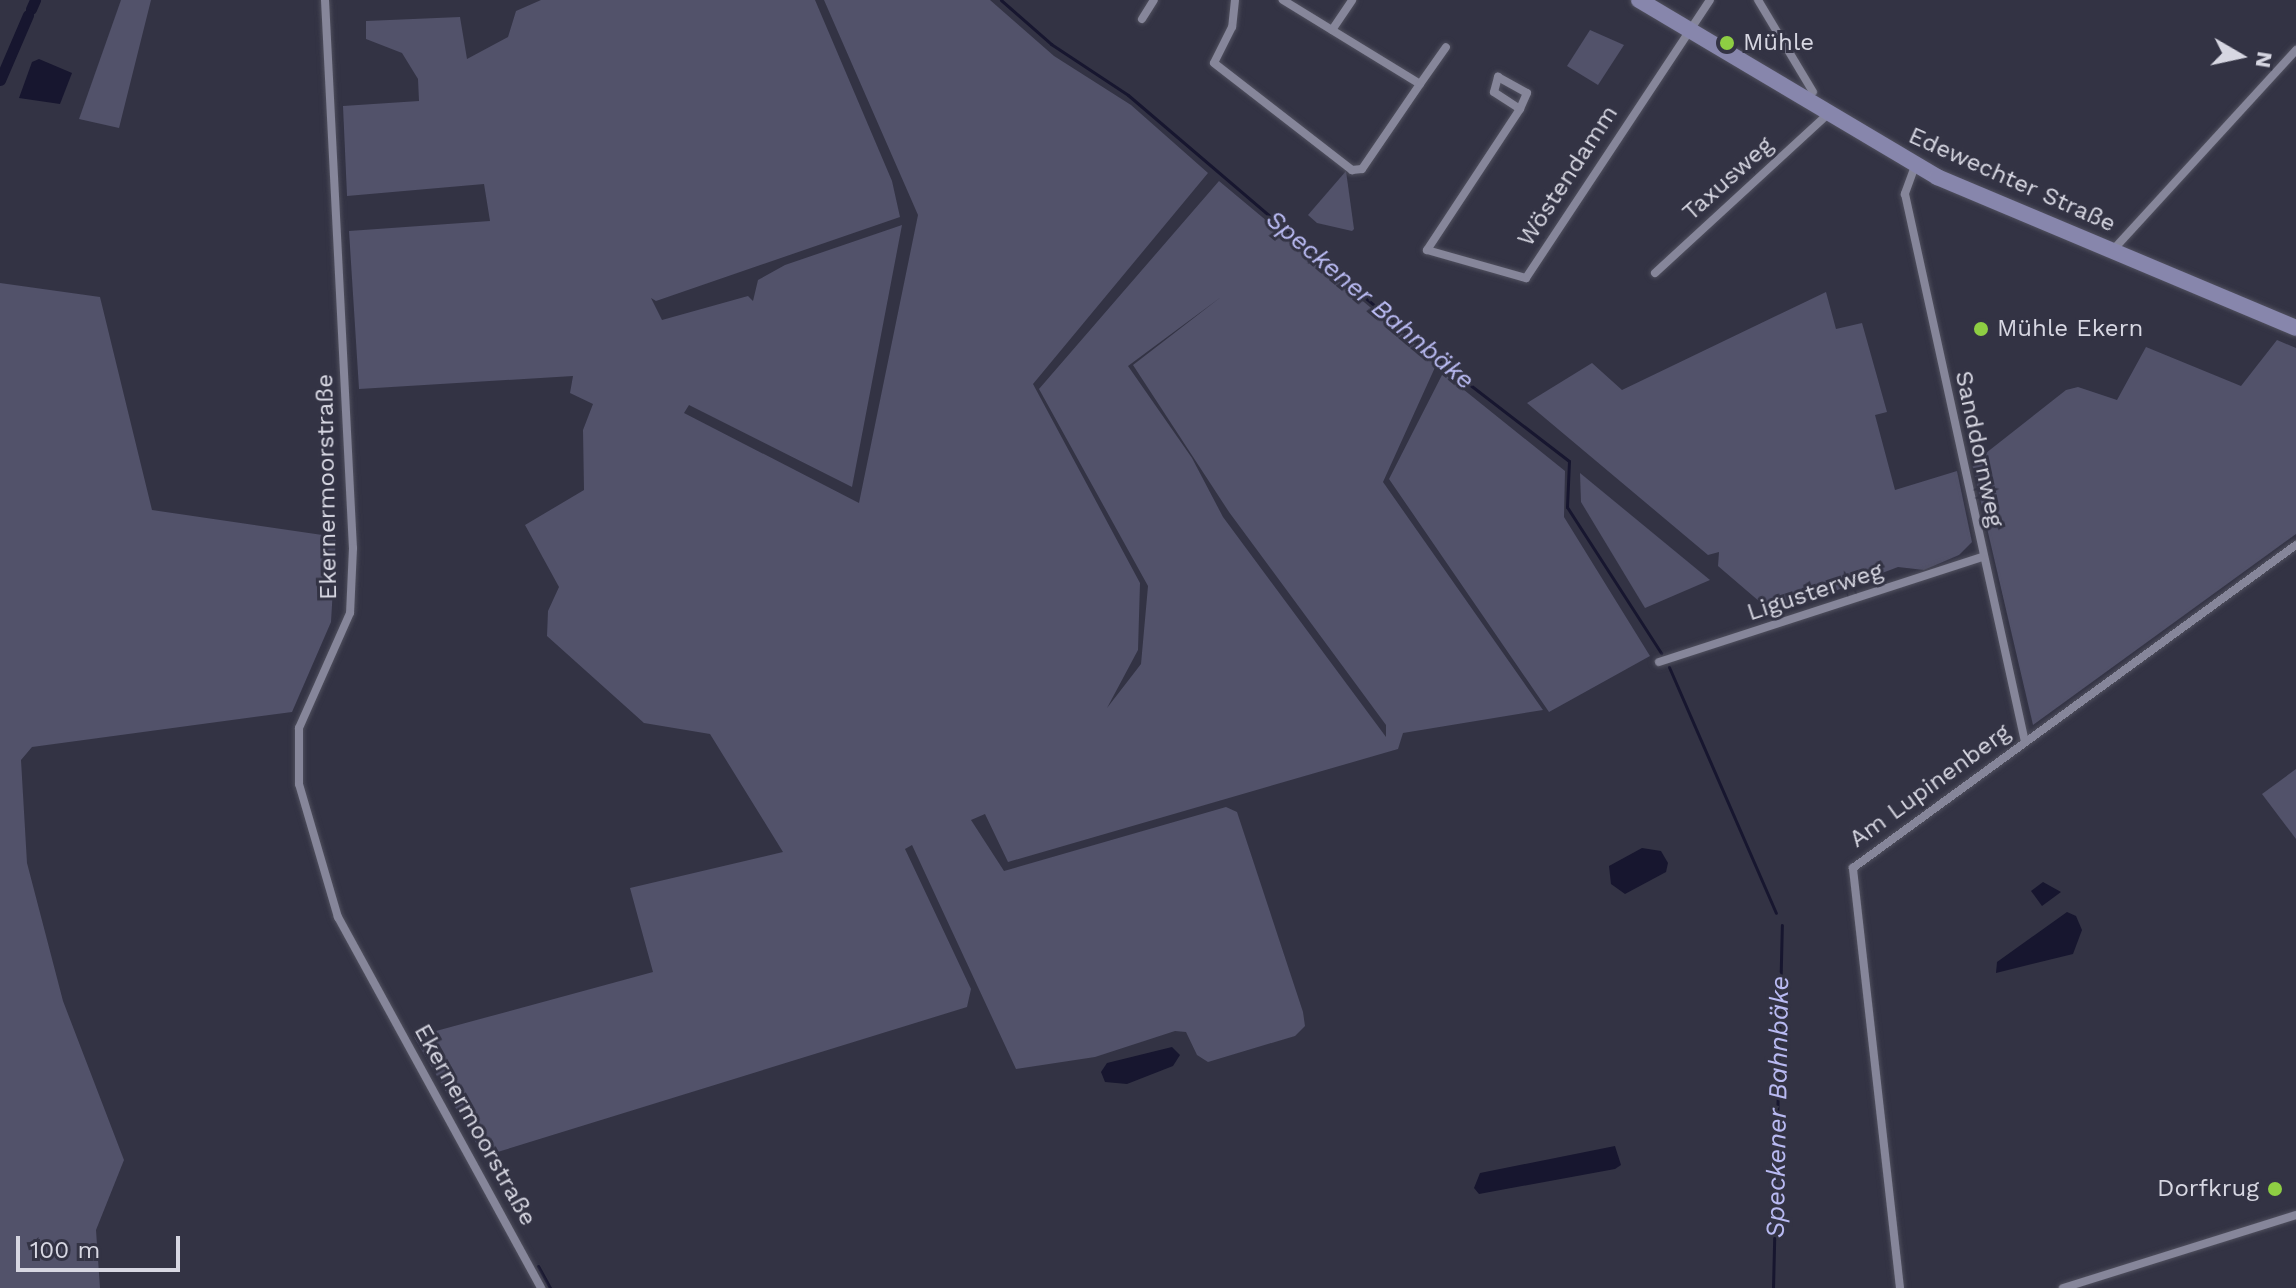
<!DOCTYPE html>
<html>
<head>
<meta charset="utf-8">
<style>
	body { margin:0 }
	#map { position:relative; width:2296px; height:1288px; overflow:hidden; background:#334; font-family:"Work Sans",sans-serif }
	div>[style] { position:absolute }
	.green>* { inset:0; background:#52526a }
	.water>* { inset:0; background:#17162f }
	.stream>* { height:3px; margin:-1.5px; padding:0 1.5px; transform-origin:1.5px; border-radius:1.5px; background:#17162f }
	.canal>* { height:11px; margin:-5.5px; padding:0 5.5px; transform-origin:5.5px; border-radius:5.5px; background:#17162f }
	.roads { filter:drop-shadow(0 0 2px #50505e) drop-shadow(0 0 2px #50505e) }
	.street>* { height:8px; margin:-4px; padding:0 4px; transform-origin:4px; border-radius:4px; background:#86869a }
	.secondary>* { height:16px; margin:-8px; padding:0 8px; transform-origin:8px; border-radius:8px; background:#8786ac }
	.dots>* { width:22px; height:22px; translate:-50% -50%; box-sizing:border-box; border:4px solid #334; border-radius:50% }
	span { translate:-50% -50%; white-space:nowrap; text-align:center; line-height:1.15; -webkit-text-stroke:6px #334; paint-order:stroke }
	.poi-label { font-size:24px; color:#d7d7e2 }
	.left { translate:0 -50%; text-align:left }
	.right { translate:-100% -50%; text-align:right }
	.street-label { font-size:24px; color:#d7d7e2 }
	.water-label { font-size:26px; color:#b9baf2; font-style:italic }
	.north { position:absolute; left:2200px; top:16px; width:80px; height:80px; -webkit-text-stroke:6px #334; paint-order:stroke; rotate:99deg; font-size:22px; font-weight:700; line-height:32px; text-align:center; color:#d7d7e2 }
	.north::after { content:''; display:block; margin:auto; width:28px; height:36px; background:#d7d7e2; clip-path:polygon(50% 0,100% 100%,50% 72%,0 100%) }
	.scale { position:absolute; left:16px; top:1236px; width:164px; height:36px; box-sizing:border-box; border:4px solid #d7d7e2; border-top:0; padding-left:10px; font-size:24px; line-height:28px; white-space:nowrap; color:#d7d7e2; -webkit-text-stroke:6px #334; paint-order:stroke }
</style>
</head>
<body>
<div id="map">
	<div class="green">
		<div style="clip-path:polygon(121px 0,151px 0,119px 128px,79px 119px)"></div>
		<div style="clip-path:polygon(evenodd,541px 0,815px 0,892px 181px,900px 217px,656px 301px,651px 298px,662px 320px,748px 296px,753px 301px,758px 280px,785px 265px,902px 225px,852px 487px,689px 405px,684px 413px,859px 503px,918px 215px,824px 0,990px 0,1054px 56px,1131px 105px,1208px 173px,1033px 384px,1140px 583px,1138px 650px,1107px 708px,1141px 664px,1148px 586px,1039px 389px,1219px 181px,1437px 363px,1383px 482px,1543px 710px,1403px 733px,1398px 749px,1008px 862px,985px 814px,971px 820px,1004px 871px,1226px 807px,1237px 812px,1303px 1012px,1305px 1026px,1295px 1036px,1208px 1062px,1197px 1055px,1186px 1032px,1175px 1031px,1095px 1057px,1016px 1069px,912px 845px,905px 849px,971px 989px,967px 1007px,491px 1154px,482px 1153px,414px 1037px,653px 972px,630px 888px,783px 852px,710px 734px,644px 723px,547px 636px,548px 611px,559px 587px,525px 525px,584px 490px,583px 430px,593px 404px,570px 393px,573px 376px,359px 389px,349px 231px,490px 221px,484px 184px,347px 196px,343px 106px,419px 101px,418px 79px,402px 53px,366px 39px,366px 21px,460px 17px,467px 59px,508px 37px,516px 11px,541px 0,1221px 297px,1133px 365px,1229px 512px,1386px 725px,1386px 737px,1223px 517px,1192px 458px,1128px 366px,1221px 297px)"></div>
		<div style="clip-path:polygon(1590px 30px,1624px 45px,1598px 85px,1567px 66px)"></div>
		<div style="clip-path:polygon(1346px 171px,1354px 229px,1352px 231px,1317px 223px,1308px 215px)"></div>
		<div style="clip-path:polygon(0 283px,100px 297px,152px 510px,336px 537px,331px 622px,292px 712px,32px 747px,21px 760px,27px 863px,63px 1001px,124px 1160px,96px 1230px,100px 1288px,0 1288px)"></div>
		<div style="clip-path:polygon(1826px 292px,1836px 329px,1862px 323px,1887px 412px,1875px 415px,1895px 490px,1957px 471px,1972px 542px,1959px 555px,1924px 570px,1898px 567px,1774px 614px,1718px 566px,1719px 552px,1708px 555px,1527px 403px,1592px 363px,1622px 390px)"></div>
		<div style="clip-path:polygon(2277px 340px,2296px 348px,2296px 534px,2033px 725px,1972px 464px,2066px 390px,2078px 387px,2117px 400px,2146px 347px,2241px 386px)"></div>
		<div style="clip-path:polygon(1443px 373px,1565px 471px,1564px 517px,1650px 656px,1549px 712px,1389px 479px)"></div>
		<div style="clip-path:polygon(1580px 473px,1710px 580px,1645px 608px,1581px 502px)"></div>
		<div style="clip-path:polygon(2296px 769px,2296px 839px,2262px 794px)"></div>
	</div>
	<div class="water">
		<div style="clip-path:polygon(39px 59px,72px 73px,60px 104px,19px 98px,32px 62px)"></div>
		<div style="clip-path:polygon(1642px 848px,1661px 851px,1668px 863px,1666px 872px,1625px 894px,1611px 884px,1609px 866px)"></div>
		<div style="clip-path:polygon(2043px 882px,2061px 892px,2042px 906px,2031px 891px)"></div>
		<div style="clip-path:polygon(2067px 912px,2076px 916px,2082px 930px,2073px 954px,1996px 973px,1997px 962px)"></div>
		<div style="clip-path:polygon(1172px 1047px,1180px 1055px,1173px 1066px,1127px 1084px,1105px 1082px,1101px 1072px,1107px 1063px)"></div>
		<div style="clip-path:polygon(1615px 1146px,1621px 1165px,1615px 1169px,1479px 1194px,1474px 1188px,1480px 1173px)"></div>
	</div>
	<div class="stream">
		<div style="left:1001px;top:0;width:67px;rotate:41.3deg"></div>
		<div style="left:1051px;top:44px;width:92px;rotate:33.5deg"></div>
		<div style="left:1128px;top:95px;width:414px;rotate:40.5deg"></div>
		<div style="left:1443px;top:364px;width:159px;rotate:37.6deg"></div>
		<div style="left:1569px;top:461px;width:46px;rotate:92.5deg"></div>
		<div style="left:1567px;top:507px;width:174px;rotate:57.2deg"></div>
		<div style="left:1669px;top:667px;width:268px;rotate:66.5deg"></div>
		<div style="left:538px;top:1266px;width:25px;rotate:61deg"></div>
		<div style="left:1773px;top:1288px;width:363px;rotate:-88.6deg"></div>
	</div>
	<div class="canal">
		<div style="left:31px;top:9px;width:10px;rotate:-66deg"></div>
		<div style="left:0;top:80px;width:71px;rotate:-66.7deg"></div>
	</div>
	<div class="roads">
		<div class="street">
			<div style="left:325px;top:0;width:549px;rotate:87.08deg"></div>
			<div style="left:353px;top:548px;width:65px;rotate:92.6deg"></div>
			<div style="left:350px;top:613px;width:126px;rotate:113.9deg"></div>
			<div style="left:299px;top:728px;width:56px;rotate:90deg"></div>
			<div style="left:299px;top:784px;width:139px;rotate:73.7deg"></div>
			<div style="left:338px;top:917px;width:423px;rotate:61.3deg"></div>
			<div style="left:1235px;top:0;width:27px;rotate:96deg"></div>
			<div style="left:1232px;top:27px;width:40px;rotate:116.6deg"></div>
			<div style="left:1214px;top:63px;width:175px;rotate:37.8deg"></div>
			<div style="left:1352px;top:170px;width:10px;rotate:-6deg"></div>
			<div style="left:1362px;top:169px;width:103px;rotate:-55.7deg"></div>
			<div style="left:1420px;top:84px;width:161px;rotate:-148.5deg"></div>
			<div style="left:1758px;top:0;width:107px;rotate:59.1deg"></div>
			<div style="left:1142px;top:19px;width:22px;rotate:-58deg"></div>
			<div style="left:1332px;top:30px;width:36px;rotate:-56deg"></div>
			<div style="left:1420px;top:84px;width:45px;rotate:-54.9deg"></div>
			<div style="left:1520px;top:109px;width:31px;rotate:-147deg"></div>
			<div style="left:1494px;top:92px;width:16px;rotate:-75deg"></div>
			<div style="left:1498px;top:77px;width:33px;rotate:29deg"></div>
			<div style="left:1527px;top:93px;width:17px;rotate:114deg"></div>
			<div style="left:1520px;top:109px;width:169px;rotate:123.4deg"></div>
			<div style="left:1427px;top:250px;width:103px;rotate:15.8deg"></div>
			<div style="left:1526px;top:278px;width:333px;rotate:-56.5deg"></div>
			<div style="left:1915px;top:166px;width:30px;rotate:110deg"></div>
			<div style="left:1905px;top:194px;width:561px;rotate:77.65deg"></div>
			<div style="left:2112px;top:251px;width:273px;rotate:-47.5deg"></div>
			<div style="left:1655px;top:273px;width:235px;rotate:-42.6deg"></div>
			<div style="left:1659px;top:662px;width:341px;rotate:-18deg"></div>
			<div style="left:1900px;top:1288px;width:423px;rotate:-96.4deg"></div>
			<div style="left:1853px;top:868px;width:548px;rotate:-36.1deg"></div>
			<div style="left:2063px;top:1288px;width:244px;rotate:-17.4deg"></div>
		</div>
		<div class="secondary">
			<div style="left:1639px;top:0;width:347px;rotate:30.7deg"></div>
			<div style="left:1937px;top:177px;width:389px;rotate:22.8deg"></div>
		</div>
	</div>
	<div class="dots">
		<div style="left:1727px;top:43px;background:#8ece43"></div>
		<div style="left:1981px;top:329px;background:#8ece43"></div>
		<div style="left:2275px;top:1189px;background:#8ece43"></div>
	</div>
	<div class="poi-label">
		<span class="left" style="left:1743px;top:43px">Mühle</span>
		<span class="left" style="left:1997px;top:329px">Mühle Ekern</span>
		<span class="right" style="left:2259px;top:1189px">Dorfkrug</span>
	</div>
	<div class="street-label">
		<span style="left:1568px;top:176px;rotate:-57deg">Wöstendamm</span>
		<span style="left:1728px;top:179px;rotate:-42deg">Taxusweg</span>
		<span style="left:2012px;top:180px;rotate:24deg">Edewechter Straße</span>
		<span style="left:1979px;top:449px;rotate:78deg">Sanddornweg</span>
		<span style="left:327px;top:487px;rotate:-91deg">Ekernermoorstraße</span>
		<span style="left:1815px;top:592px;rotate:-18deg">Ligusterweg</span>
		<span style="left:1930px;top:786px;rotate:-36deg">Am Lupinenberg</span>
		<span style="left:475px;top:1125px;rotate:61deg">Ekernermoorstraße</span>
	</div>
	<div class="water-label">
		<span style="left:1370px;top:300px;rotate:40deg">Speckener Bahnbäke</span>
		<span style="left:1778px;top:1107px;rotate:-89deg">Speckener Bahnbäke</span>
	</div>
	<div class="north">N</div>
	<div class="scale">100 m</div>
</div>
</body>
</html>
